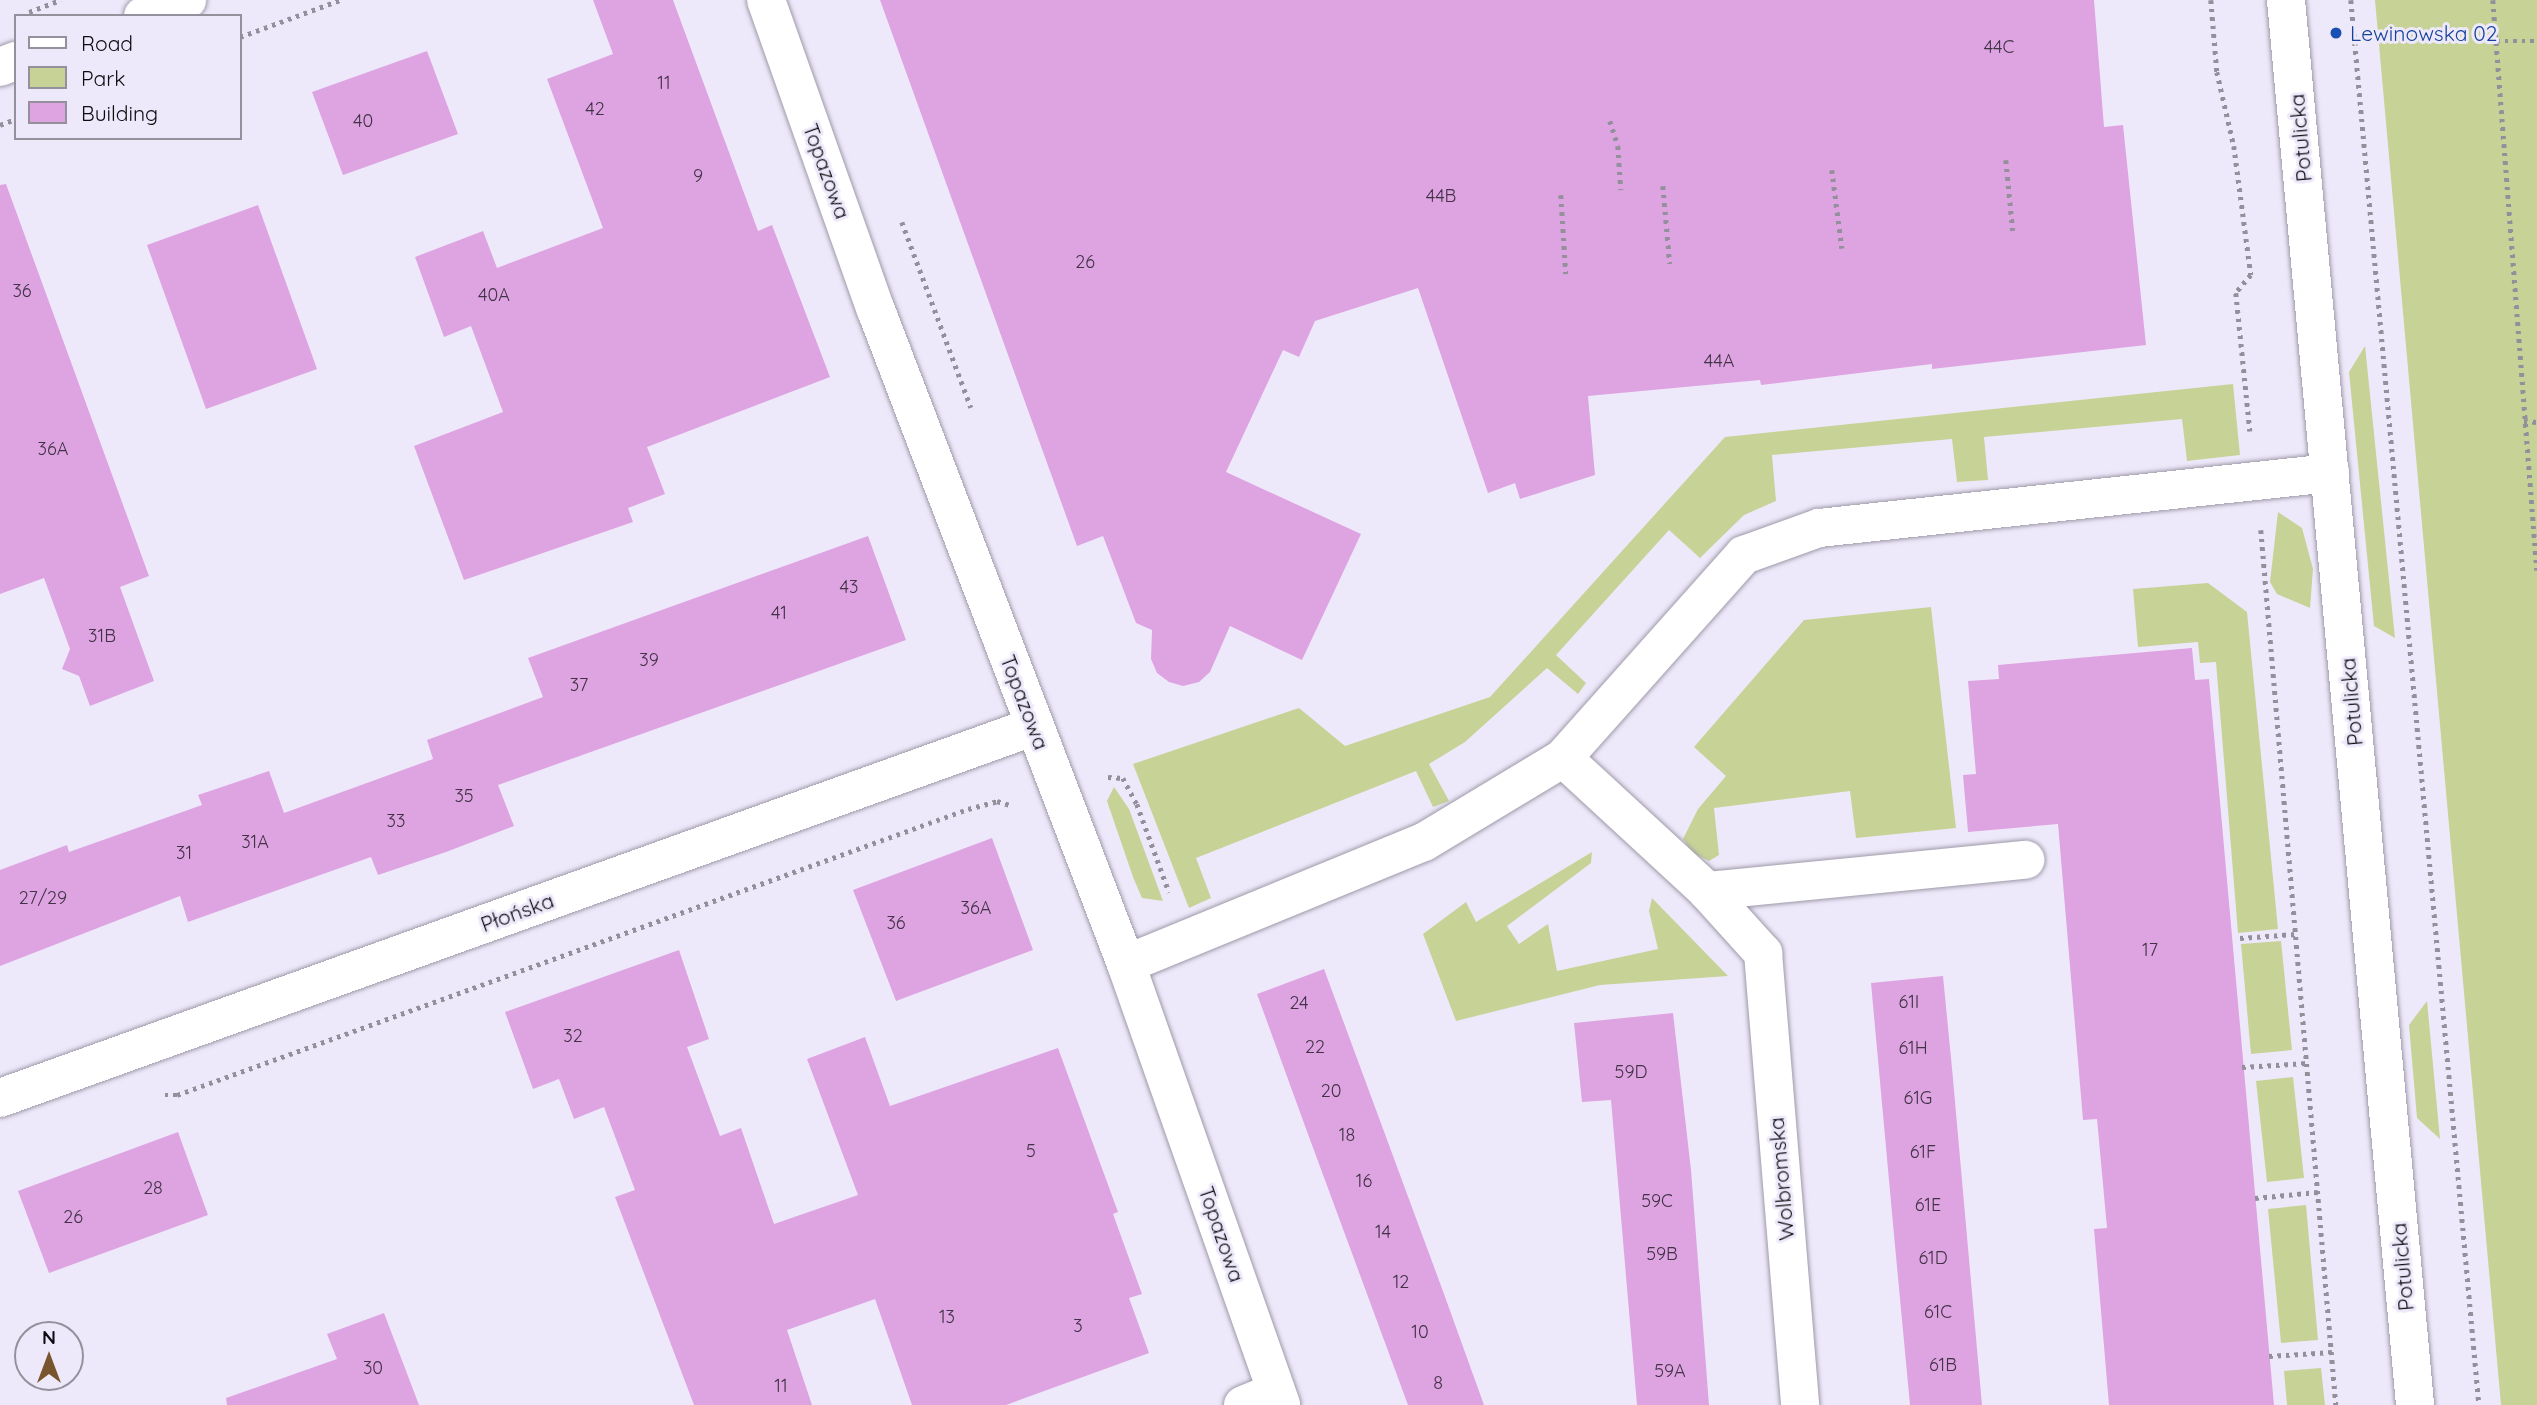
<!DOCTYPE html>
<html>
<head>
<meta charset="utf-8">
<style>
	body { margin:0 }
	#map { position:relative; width:2537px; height:1405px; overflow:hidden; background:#eee9fa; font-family:Quicksand,sans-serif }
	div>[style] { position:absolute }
	.green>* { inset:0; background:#c7d297 }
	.building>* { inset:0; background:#dea4e2 }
	.path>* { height:4.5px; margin-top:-2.25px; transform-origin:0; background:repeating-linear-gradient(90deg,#93909c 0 3.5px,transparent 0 8.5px) }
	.roads { filter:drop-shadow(0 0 2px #9e9aa9) drop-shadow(0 0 2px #9e9aa9) }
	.minor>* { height:38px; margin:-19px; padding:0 19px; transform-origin:19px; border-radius:19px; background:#fff }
	.dots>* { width:19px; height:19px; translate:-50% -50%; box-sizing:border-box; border:4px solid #eee9fa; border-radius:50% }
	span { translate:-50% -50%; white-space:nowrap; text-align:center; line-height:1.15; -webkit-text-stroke:6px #eee9fa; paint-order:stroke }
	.number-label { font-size:18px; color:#413245 }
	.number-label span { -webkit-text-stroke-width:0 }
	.transit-label { font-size:21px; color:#164399 }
	.left { translate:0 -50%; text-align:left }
	.street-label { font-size:21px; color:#0d0c11 }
	.legend { position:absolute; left:14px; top:14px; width:228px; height:126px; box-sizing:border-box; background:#eee9fa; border:2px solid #94919d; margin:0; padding:9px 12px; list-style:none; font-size:21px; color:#0d0c11 }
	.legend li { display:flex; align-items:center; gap:14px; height:35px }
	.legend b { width:35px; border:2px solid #94919d }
	.north { position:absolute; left:14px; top:1321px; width:70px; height:70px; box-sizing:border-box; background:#eee9fa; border:2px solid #94919d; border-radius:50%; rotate:0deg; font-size:19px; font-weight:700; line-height:28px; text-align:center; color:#0d0c11 }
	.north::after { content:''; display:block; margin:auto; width:24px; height:32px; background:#78552e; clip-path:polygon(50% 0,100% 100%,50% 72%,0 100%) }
</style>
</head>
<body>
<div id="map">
	<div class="green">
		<div style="clip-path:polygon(2375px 0,2537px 0,2537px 1405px,2501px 1405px)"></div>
		<div style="clip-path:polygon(2365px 346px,2395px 638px,2374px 626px,2349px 372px)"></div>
		<div style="clip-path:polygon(2233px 384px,2240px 455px,2187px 461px,2182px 419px,1984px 437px,1988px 480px,1957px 482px,1952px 439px,1772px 455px,1776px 501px,1744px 515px,1700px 558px,1669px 530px,1556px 655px,1586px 683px,1578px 694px,1547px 668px,1465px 742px,1429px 764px,1449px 801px,1433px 807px,1416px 771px,1196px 858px,1211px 898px,1189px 908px,1133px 764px,1299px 708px,1345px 746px,1490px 697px,1725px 437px)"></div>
		<div style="clip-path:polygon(2278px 512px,2302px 528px,2313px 569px,2310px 608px,2277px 594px,2270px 582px)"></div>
		<div style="clip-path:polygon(2208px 583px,2247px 612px,2278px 929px,2238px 933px,2216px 662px,2200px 663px,2198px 642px,2138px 647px,2133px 589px)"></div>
		<div style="clip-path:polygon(1931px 607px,1956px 828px,1856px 838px,1850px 791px,1714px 808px,1719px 855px,1709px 861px,1693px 853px,1683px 839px,1698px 809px,1726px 776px,1694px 747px,1804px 620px)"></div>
		<div style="clip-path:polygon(1114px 787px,1129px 809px,1163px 901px,1142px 898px,1133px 877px,1107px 801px)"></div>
		<div style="clip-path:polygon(1592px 852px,1591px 863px,1507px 926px,1519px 944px,1548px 924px,1557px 971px,1658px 949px,1649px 911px,1652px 898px,1728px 976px,1600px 985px,1456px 1021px,1423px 934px,1466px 902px,1476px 922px)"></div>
		<div style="clip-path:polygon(2281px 941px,2292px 1050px,2251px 1054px,2241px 944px)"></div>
		<div style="clip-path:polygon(2427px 1001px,2440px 1139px,2417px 1118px,2409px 1025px)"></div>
		<div style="clip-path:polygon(2293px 1077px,2304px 1178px,2267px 1182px,2256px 1081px)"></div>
		<div style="clip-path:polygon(2306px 1205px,2318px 1340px,2281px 1343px,2268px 1209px)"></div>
		<div style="clip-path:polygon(2321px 1368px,2325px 1405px,2287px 1405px,2284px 1371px)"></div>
	</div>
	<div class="building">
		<div style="clip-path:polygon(593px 0,673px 0,758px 231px,772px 225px,830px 377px,647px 447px,665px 494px,628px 508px,633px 522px,464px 580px,414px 446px,503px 412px,471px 326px,444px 337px,415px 257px,483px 231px,497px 268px,603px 228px,547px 79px,613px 54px)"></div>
		<div style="clip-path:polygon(880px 0,2094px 0,2104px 127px,2123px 125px,2146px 345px,1932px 369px,1932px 364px,1761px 385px,1760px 380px,1588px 396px,1595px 475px,1520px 499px,1515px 483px,1488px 493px,1418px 288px,1315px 321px,1299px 357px,1283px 350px,1226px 472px,1361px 534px,1302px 660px,1230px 626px,1210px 672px,1199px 682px,1183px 686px,1169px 682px,1157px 673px,1151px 659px,1152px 630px,1136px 623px,1103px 536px,1077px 546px)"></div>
		<div style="clip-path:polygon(427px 51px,458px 134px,343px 175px,312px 92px)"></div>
		<div style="clip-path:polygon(6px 184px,149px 576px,120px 587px,154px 681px,90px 706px,79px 676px,62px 669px,70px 649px,44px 578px,0 594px,0 185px)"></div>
		<div style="clip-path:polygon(258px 205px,317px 369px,206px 409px,147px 245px)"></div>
		<div style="clip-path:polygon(868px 536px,906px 640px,498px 785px,514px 826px,446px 852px,378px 875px,371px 857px,188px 922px,180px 896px,0 966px,0 870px,67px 845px,69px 852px,202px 805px,198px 795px,269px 771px,284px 813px,433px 759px,427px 740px,543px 697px,528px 658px)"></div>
		<div style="clip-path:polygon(2192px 648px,2195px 680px,2209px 679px,2274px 1405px,2109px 1405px,2094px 1229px,2107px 1228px,2097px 1119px,2083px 1120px,2058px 824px,1968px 832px,1963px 775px,1976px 774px,1968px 681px,1999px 679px,1998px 665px)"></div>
		<div style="clip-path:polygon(992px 838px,1033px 950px,896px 1001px,853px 890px)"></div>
		<div style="clip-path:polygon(679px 950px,709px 1039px,687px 1047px,720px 1136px,741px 1128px,774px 1224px,858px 1195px,807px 1059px,865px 1037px,890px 1106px,1058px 1048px,1118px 1212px,1113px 1214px,1142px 1294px,1129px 1298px,1149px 1353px,1006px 1405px,912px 1405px,875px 1299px,787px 1330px,812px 1405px,694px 1405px,615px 1197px,635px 1190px,604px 1107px,574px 1119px,559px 1079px,533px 1089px,505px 1012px)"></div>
		<div style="clip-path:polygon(1324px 969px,1444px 1294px,1484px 1405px,1408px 1405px,1305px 1126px,1257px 994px)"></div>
		<div style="clip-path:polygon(1943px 976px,1952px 1068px,1982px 1405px,1910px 1405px,1894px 1235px,1871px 983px)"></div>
		<div style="clip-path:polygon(1673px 1013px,1691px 1170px,1709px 1405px,1637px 1405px,1611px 1100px,1582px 1102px,1574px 1023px)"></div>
		<div style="clip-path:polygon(178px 1132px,208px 1215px,49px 1273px,18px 1191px)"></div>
		<div style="clip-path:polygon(384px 1313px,419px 1405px,227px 1405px,226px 1398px,337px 1359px,327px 1334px)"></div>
	</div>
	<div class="path">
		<div style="left:2211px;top:0;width:72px;rotate:85.2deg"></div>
		<div style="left:2217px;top:72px;width:76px;rotate:77.1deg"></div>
		<div style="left:2234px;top:146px;width:130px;rotate:82.5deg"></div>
		<div style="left:2251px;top:275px;width:23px;rotate:130deg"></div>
		<div style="left:2236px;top:293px;width:139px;rotate:84.2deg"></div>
		<div style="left:2351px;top:0;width:1411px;rotate:84.79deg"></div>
		<div style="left:2493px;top:0;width:572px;rotate:85.59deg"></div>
		<div style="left:29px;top:12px;width:34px;rotate:-21deg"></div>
		<div style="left:240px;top:37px;width:107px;rotate:-20.3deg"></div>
		<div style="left:2496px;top:41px;width:41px"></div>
		<div style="left:1610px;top:121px;width:26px;rotate:72deg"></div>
		<div style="left:1618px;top:146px;width:44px;rotate:86.1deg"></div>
		<div style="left:0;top:125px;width:17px;rotate:-21deg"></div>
		<div style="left:2006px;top:160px;width:71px;rotate:84.4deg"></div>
		<div style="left:1832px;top:170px;width:79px;rotate:82.7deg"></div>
		<div style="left:1663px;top:186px;width:78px;rotate:84.9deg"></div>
		<div style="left:1561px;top:195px;width:79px;rotate:86.4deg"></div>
		<div style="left:902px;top:222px;width:198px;rotate:69.6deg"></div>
		<div style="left:2524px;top:421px;width:13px;rotate:4deg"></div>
		<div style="left:2261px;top:530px;width:878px;rotate:85.1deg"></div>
		<div style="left:1108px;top:777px;width:15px;rotate:4deg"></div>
		<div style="left:1123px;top:778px;width:30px;rotate:62deg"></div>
		<div style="left:1137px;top:804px;width:94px;rotate:70deg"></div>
		<div style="left:2240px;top:938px;width:56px;rotate:-4.1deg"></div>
		<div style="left:2242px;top:1067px;width:66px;rotate:-3.5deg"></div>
		<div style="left:165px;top:1095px;width:12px"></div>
		<div style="left:177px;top:1095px;width:841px;rotate:-19.88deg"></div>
		<div style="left:968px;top:809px;width:30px;rotate:-15deg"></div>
		<div style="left:997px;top:801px;width:14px;rotate:17deg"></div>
		<div style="left:2255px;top:1198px;width:63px;rotate:-5.4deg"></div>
		<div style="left:2269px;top:1356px;width:63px;rotate:-3.6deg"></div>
	</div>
	<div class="roads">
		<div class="minor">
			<div style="left:766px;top:0;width:329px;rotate:70.5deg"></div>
			<div style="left:876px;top:310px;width:700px;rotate:69.08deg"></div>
			<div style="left:1126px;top:964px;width:467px;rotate:70.6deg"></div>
			<div style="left:2286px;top:0;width:1411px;rotate:84.75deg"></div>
			<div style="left:143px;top:16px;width:47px;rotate:-20deg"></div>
			<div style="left:0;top:67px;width:17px;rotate:-21deg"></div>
			<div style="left:1563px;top:758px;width:196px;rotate:42.7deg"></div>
			<div style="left:1707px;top:891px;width:84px;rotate:47.9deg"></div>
			<div style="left:1763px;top:953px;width:454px;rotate:85.3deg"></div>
			<div style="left:1707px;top:891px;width:320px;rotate:-5.6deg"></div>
			<div style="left:1126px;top:964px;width:322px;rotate:-22.3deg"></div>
			<div style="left:1424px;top:842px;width:162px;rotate:-31.1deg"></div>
			<div style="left:1563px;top:758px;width:272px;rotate:-48.3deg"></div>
			<div style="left:1744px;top:555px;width:80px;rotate:-19.8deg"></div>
			<div style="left:1819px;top:528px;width:514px;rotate:-6.14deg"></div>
			<div style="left:0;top:1098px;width:1100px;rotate:-19.77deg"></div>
			<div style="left:1243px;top:1405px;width:35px;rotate:-22deg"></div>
		</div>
	</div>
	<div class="dots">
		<div style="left:2336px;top:33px;background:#1a4fb4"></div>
	</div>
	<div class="number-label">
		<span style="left:1999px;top:47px">44C</span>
		<span style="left:664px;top:83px">11</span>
		<span style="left:595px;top:109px">42</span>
		<span style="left:363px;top:121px">40</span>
		<span style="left:698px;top:176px">9</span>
		<span style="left:1441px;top:196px">44B</span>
		<span style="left:1085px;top:262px">26</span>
		<span style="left:22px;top:291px">36</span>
		<span style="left:494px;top:295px">40A</span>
		<span style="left:1719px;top:361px">44A</span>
		<span style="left:53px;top:449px">36A</span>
		<span style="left:849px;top:587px">43</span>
		<span style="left:779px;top:613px">41</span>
		<span style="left:102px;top:636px">31B</span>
		<span style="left:649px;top:660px">39</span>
		<span style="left:579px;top:685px">37</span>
		<span style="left:464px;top:796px">35</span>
		<span style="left:396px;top:821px">33</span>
		<span style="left:255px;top:842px">31A</span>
		<span style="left:184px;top:853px">31</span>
		<span style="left:43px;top:898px">27/29</span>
		<span style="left:976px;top:908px">36A</span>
		<span style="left:896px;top:923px">36</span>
		<span style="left:2150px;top:950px">17</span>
		<span style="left:1909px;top:1002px">61I</span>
		<span style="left:1299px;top:1003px">24</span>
		<span style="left:573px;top:1036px">32</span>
		<span style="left:1315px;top:1047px">22</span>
		<span style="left:1913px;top:1048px">61H</span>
		<span style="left:1631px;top:1072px">59D</span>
		<span style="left:1331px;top:1091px">20</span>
		<span style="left:1918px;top:1098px">61G</span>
		<span style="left:1347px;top:1135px">18</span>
		<span style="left:1031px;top:1151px">5</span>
		<span style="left:1923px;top:1152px">61F</span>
		<span style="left:1364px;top:1181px">16</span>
		<span style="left:153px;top:1188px">28</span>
		<span style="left:1657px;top:1201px">59C</span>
		<span style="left:1928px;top:1205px">61E</span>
		<span style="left:73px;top:1217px">26</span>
		<span style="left:1383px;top:1232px">14</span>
		<span style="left:1662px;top:1254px">59B</span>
		<span style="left:1933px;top:1258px">61D</span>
		<span style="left:1401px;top:1282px">12</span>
		<span style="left:1938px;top:1312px">61C</span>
		<span style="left:947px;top:1317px">13</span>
		<span style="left:1078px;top:1326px">3</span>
		<span style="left:1420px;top:1332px">10</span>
		<span style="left:1943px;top:1365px">61B</span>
		<span style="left:373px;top:1368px">30</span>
		<span style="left:1670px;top:1371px">59A</span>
		<span style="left:1438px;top:1383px">8</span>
		<span style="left:781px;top:1386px">11</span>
	</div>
	<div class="transit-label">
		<span class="left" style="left:2350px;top:33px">Lewinowska 02</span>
	</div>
	<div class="street-label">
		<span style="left:2300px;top:138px;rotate:-95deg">Potulicka</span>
		<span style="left:827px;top:171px;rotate:70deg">Topazowa</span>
		<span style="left:1025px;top:702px;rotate:69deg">Topazowa</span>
		<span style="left:2351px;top:702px;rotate:-95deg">Potulicka</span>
		<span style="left:517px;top:912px;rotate:-20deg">Płońska</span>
		<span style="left:1781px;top:1179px;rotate:-95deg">Wolbromska</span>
		<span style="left:1222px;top:1234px;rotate:71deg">Topazowa</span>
		<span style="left:2402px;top:1267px;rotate:-95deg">Potulicka</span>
	</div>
	<ul class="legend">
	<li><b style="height:9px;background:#fff"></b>Road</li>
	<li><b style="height:19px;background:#c7d297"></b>Park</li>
	<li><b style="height:19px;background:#dea4e2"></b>Building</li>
	</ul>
	<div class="north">N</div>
</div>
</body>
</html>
